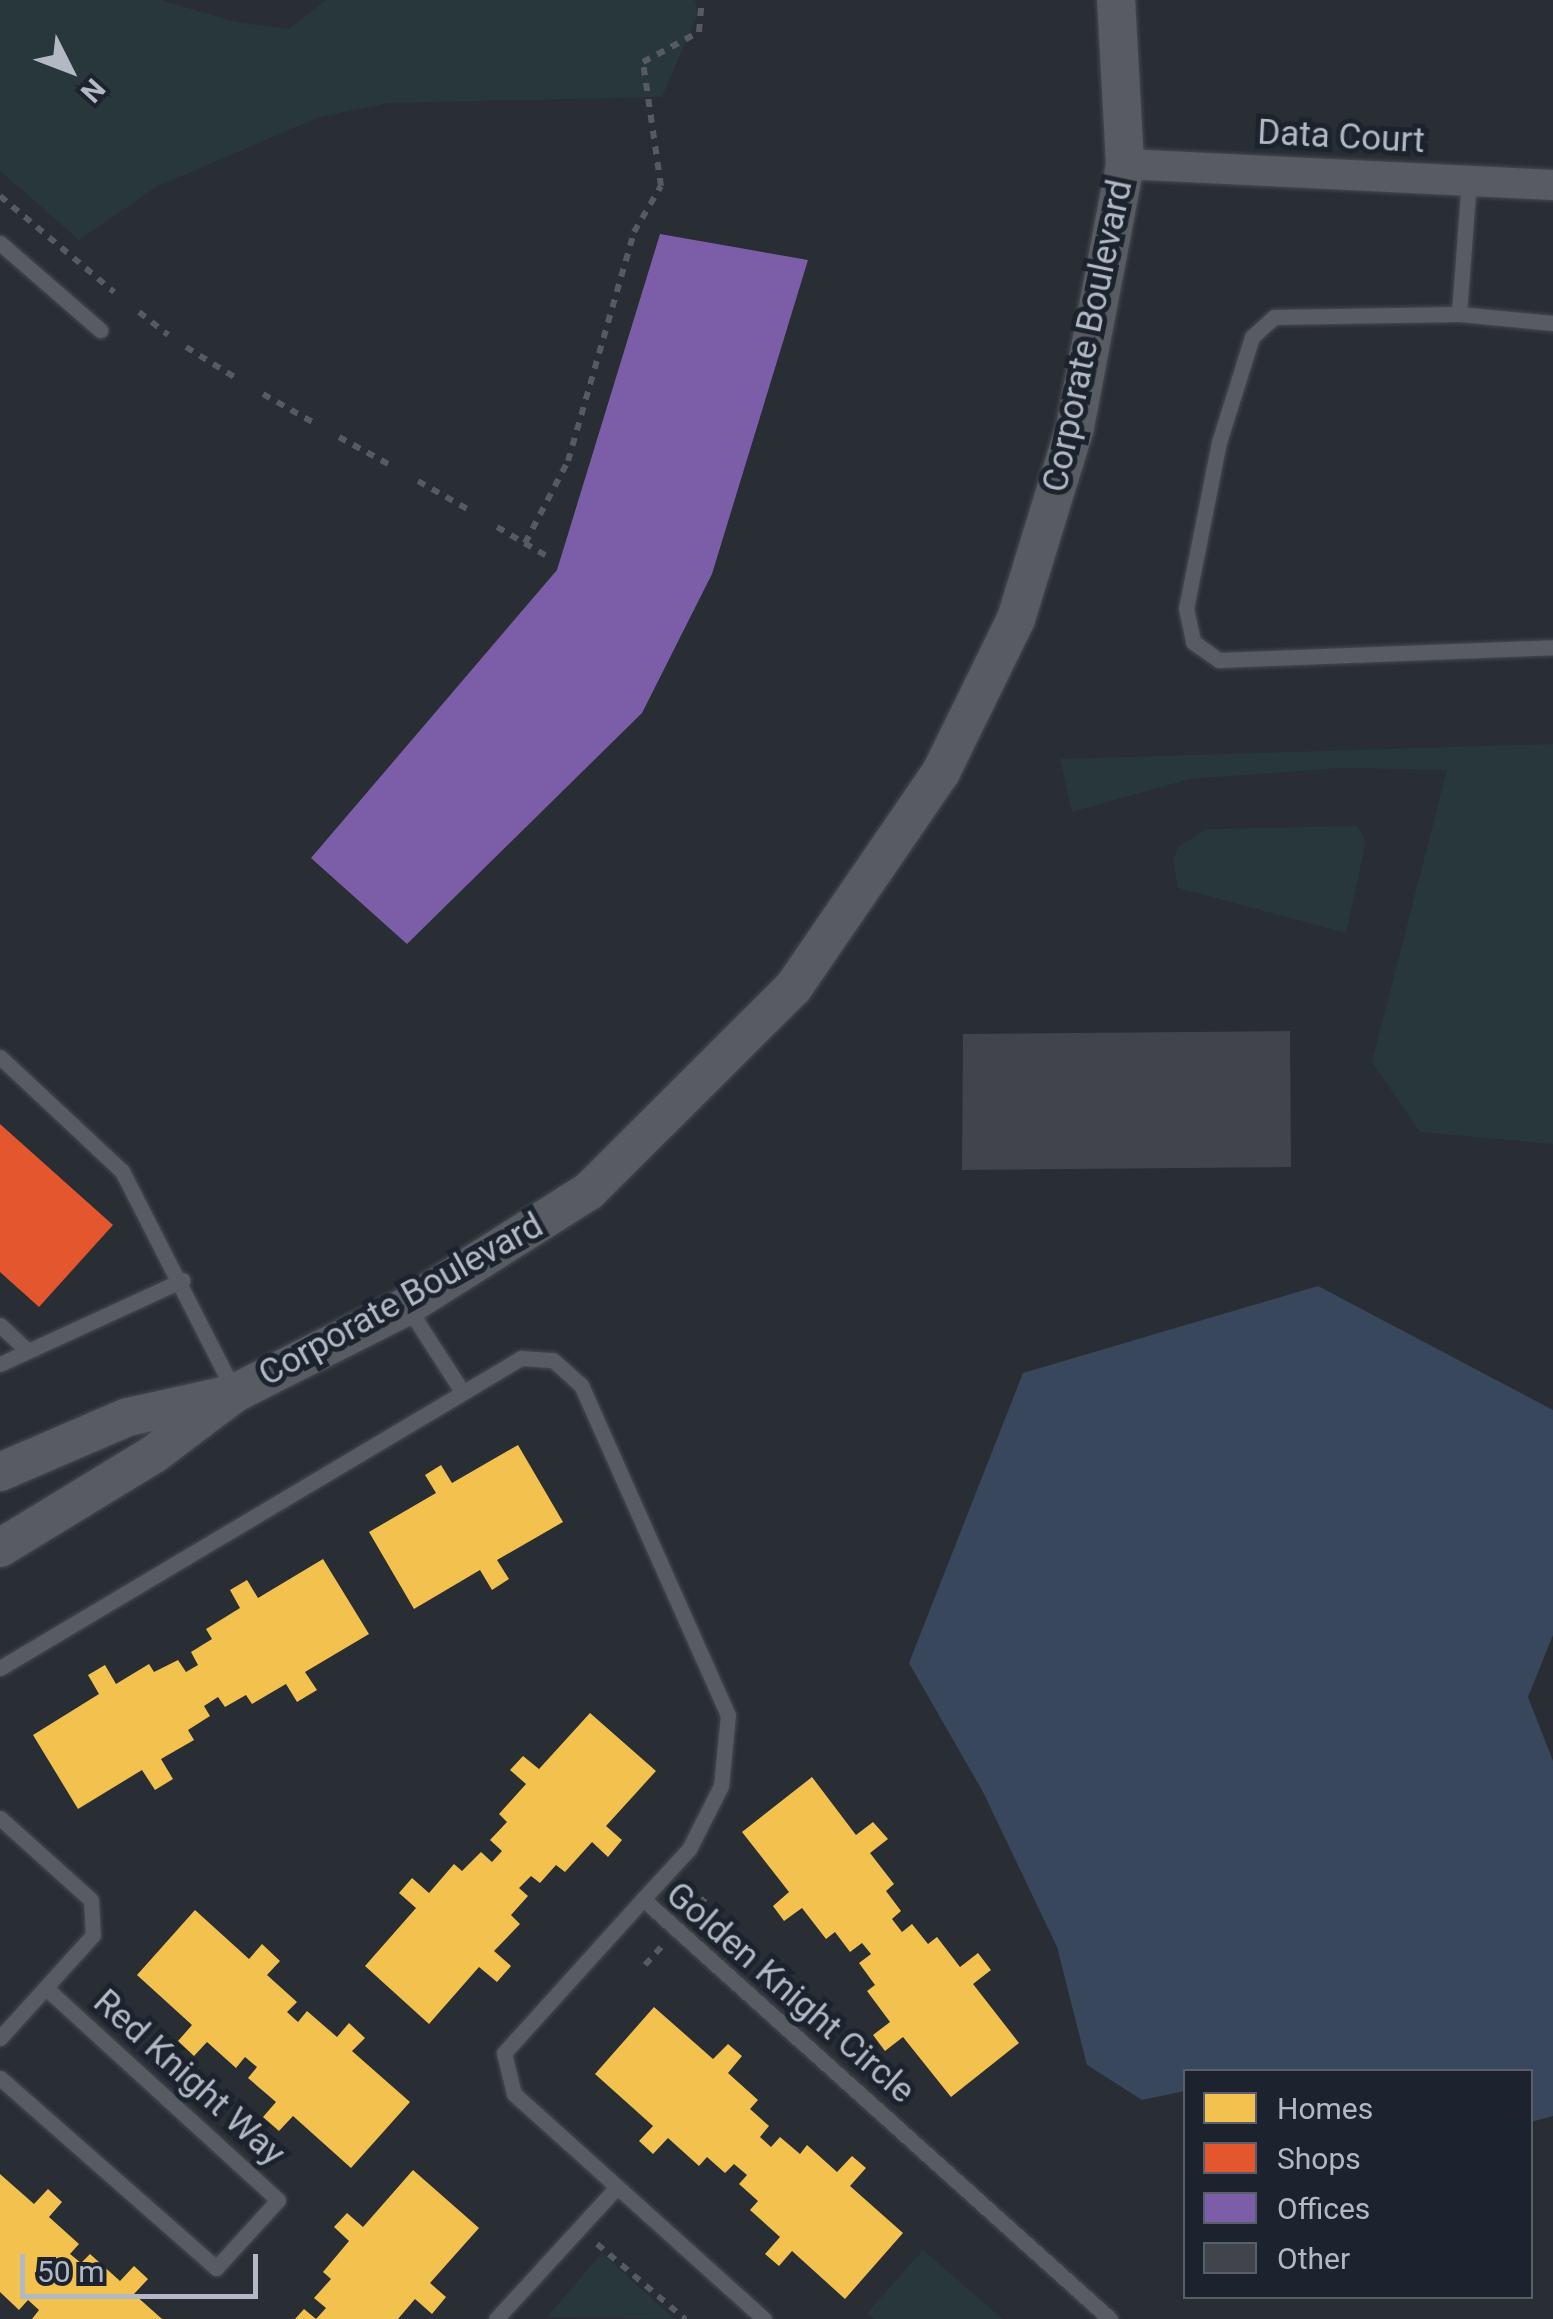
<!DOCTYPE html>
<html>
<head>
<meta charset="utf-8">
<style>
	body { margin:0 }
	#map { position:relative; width:1553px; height:2319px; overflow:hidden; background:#292d34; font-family:Roboto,sans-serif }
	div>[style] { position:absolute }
	.green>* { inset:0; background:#27373a }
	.water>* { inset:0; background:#38475c }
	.homes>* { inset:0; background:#f2c14e }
	.shops>* { inset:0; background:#e4572e }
	.offices>* { inset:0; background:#7b5ea7 }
	.building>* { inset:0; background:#41444a }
	.path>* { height:6px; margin-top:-3px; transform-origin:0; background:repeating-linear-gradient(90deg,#565b5f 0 8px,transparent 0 16px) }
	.roads { filter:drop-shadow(0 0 2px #46494f) drop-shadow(0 0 2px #46494f) }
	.service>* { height:15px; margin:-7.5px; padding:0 7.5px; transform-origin:7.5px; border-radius:7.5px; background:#585b62 }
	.minor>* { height:30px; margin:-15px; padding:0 15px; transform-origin:15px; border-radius:15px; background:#585b62 }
	.tertiary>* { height:38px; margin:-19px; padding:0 19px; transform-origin:19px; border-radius:19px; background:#585b62 }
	span { translate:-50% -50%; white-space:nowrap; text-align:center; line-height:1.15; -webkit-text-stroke:10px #1c232e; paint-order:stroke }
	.street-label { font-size:35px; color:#b2b9c5 }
	.legend { position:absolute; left:1183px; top:2069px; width:350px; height:230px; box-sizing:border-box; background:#1c232e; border:2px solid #585f6a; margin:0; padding:12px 18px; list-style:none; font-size:30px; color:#b2b9c5 }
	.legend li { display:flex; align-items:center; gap:20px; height:50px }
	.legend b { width:50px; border:2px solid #585f6a }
	.north { position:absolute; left:20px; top:20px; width:100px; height:100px; -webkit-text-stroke:8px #1c232e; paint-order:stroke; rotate:132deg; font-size:28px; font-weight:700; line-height:40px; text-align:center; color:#b2b9c5 }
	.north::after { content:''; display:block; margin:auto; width:35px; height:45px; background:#b2b9c5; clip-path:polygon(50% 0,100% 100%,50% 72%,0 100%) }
	.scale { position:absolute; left:20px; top:2254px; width:238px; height:45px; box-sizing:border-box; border:5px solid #b2b9c5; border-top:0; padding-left:12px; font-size:30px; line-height:35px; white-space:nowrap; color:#b2b9c5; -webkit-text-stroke:8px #1c232e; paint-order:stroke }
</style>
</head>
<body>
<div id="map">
	<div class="green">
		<div style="clip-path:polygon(0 0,161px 0,236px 22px,289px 29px,326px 0,695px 0,698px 13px,662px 97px,389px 103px,319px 117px,158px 186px,79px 240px,0 171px)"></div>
		<div style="clip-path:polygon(1553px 744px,1553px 1144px,1420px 1132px,1372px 1062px,1447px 770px,1341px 768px,1190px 779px,1072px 812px,1060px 759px)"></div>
		<div style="clip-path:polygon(1357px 826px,1366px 841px,1346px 933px,1178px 888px,1173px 859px,1179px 846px,1207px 829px)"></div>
		<div style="clip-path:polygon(923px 2250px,1003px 2319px,874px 2319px,867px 2313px)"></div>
		<div style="clip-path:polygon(602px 2253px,674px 2319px,547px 2317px)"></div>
	</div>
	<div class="water">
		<div style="clip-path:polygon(1318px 1286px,1553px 1410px,1553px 1635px,1528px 1697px,1553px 1761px,1553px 2116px,1531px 2122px,1530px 2072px,1186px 2072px,1185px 2091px,1142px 2100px,1087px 2065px,1057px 1947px,983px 1792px,909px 1663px,1023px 1373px)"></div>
	</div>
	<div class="homes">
		<div style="clip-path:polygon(518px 1445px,563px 1522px,497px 1560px,509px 1579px,492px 1590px,480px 1570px,414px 1609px,369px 1532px,436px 1493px,425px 1475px,441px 1465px,452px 1483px)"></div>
		<div style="clip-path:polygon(323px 1559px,369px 1634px,305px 1672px,317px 1690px,297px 1702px,286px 1684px,252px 1704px,246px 1695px,225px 1707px,218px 1697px,204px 1706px,210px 1716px,188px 1730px,194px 1740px,161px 1759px,173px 1779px,155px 1790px,142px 1770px,78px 1809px,33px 1735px,99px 1694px,88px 1675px,105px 1665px,116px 1684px,149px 1664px,154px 1672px,178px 1660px,186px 1672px,198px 1665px,191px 1652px,212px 1639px,206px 1629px,240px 1608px,230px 1590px,247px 1580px,258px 1598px)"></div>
		<div style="clip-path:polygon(590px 1713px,656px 1771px,606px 1826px,622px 1840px,608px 1857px,592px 1842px,565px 1872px,556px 1865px,540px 1883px,531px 1876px,519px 1888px,528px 1896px,511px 1915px,520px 1924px,494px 1951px,511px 1966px,497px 1982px,479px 1967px,429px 2024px,365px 1966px,416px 1908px,399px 1893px,412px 1878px,429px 1893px,454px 1864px,462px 1871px,481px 1852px,492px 1862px,502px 1851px,490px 1840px,507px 1822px,499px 1814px,526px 1784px,510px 1770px,523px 1756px,539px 1769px)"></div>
		<div style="clip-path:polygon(812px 1777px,856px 1835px,873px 1822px,888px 1839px,870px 1853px,894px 1884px,886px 1891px,901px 1911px,892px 1919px,902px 1932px,912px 1924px,928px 1944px,937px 1937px,960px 1967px,978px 1953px,991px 1970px,973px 1984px,1019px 2043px,951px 2097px,903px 2037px,885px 2051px,873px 2035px,890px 2022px,867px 1991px,875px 1985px,859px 1963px,871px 1954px,862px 1943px,850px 1952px,835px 1932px,826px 1939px,802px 1908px,784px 1921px,773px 1906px,789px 1892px,742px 1832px)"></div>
		<div style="clip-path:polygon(195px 1910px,249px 1959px,262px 1944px,280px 1961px,267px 1975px,297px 2002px,287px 2012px,298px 2022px,307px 2011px,337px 2037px,349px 2023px,365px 2038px,352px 2051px,410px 2102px,351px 2168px,293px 2116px,279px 2131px,263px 2117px,276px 2102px,248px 2078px,257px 2067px,245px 2057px,236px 2068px,207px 2042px,194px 2056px,178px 2041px,192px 2025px,137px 1975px)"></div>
		<div style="clip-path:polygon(654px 2007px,713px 2059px,728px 2044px,742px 2056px,728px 2073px,758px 2100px,750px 2109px,769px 2126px,760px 2137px,771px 2147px,780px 2137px,800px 2154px,807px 2145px,837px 2172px,852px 2156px,866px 2168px,850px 2186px,903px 2233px,845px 2299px,792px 2251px,779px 2266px,765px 2254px,780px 2237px,750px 2210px,758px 2201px,739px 2184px,747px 2175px,734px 2164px,725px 2173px,707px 2157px,699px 2166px,668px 2138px,653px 2154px,639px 2141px,653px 2126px,595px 2074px)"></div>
		<div style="clip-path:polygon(413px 2170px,479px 2228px,430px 2283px,446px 2297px,432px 2314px,415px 2299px,398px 2319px,295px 2319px,304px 2309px,316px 2319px,326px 2308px,314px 2298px,331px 2279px,323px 2272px,349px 2241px,334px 2227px,347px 2213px,363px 2227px)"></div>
		<div style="clip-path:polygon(0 2174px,34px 2204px,48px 2189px,62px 2202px,49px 2217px,79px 2244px,70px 2254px,81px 2263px,90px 2254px,120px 2281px,134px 2266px,148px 2279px,134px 2294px,162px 2319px,32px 2319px,39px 2310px,28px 2300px,19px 2310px,0 2292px)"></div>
	</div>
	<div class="shops">
		<div style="clip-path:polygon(0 1124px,113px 1225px,39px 1307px,0 1272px)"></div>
	</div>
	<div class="offices">
		<div style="clip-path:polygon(660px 234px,808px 260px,712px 574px,642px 713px,407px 944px,311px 858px,557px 570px)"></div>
	</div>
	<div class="building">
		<div style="clip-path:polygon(1290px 1031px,1291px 1167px,962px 1170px,963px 1034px)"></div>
	</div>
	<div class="path">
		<div style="left:0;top:196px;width:149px;rotate:40.1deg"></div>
		<div style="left:139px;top:312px;width:37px;rotate:38deg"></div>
		<div style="left:186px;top:347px;width:59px;rotate:31.8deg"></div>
		<div style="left:263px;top:394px;width:59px;rotate:29.6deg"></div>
		<div style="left:339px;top:437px;width:60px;rotate:28.7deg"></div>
		<div style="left:418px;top:481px;width:59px;rotate:29.6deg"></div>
		<div style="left:497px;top:527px;width:61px;rotate:30.3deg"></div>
		<div style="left:525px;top:543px;width:93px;rotate:-62.3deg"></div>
		<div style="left:568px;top:461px;width:238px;rotate:-73.9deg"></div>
		<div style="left:634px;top:232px;width:53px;rotate:-59.6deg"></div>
		<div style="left:661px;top:186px;width:125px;rotate:-98.3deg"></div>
		<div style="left:643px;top:62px;width:64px;rotate:-28.2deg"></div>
		<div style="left:699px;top:32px;width:32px;rotate:-85deg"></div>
		<div style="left:689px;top:1916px;width:31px;rotate:-48deg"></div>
		<div style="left:645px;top:1965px;width:28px;rotate:-48deg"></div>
		<div style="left:597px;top:2244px;width:116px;rotate:40.4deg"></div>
	</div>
	<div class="roads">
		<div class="service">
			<div style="left:1469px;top:180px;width:134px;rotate:94.3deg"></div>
			<div style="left:1459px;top:314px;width:185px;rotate:179.1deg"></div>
			<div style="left:1274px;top:317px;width:30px;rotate:138deg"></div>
			<div style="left:1252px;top:337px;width:110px;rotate:107.4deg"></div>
			<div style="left:1219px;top:442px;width:169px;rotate:101.2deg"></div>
			<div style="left:1186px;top:608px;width:35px;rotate:78deg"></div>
			<div style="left:1193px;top:642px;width:32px;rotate:35deg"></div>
			<div style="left:1219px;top:660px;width:334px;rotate:-2.2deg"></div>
			<div style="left:0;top:243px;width:133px;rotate:41deg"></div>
			<div style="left:1459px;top:314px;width:94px;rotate:5.5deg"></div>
			<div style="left:0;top:1057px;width:167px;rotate:43.1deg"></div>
			<div style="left:122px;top:1171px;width:249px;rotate:63deg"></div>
			<div style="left:407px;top:1306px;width:103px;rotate:57.2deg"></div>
			<div style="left:0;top:1325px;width:38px;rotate:43deg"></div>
			<div style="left:0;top:1364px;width:201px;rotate:-24.7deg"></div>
			<div style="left:0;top:1668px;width:606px;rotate:-30.75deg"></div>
			<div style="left:521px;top:1358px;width:32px;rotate:4deg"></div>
			<div style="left:553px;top:1360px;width:38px;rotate:42deg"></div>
			<div style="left:581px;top:1385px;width:361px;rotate:66deg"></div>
			<div style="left:728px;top:1715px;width:71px;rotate:95.6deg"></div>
			<div style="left:721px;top:1786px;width:71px;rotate:116.9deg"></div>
			<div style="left:689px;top:1849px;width:68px;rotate:132.6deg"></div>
			<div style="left:0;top:1818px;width:122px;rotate:42deg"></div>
			<div style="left:91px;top:1900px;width:35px;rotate:87deg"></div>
			<div style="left:93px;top:1935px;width:139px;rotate:132.1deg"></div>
			<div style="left:0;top:2078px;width:288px;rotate:41.3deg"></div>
			<div style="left:216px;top:2268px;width:92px;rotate:-47.6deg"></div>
			<div style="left:278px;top:2200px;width:314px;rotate:-137.6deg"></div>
			<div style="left:496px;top:2319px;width:179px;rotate:-47.5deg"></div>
			<div style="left:764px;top:2319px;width:336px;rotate:-138deg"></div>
			<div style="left:514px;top:2094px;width:42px;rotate:-103.7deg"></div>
			<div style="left:504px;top:2053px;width:207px;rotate:-47.9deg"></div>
			<div style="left:643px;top:1899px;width:628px;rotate:41.97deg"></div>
		</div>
		<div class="minor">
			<div style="left:1125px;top:164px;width:429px;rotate:2.8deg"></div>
		</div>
		<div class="tertiary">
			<div style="left:0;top:1472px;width:139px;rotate:-23.3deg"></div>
			<div style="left:128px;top:1417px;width:97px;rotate:-12.5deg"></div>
			<div style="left:0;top:1548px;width:180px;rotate:-31.4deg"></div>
			<div style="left:154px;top:1454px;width:101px;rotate:-37deg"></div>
			<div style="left:235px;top:1393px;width:193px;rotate:-26.8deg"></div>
			<div style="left:407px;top:1306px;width:215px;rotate:-32.3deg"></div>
			<div style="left:589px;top:1191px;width:288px;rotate:-44.9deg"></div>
			<div style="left:793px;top:988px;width:262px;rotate:-55.6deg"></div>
			<div style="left:941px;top:772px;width:170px;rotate:-63.9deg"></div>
			<div style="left:1016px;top:619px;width:201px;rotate:-72.9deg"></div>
			<div style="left:1075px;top:427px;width:268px;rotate:-79.2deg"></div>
			<div style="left:1125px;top:164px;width:164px;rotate:-93.1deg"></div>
		</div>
	</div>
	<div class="street-label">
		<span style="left:1341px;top:137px;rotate:3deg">Data Court</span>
		<span style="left:1088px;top:336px;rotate:-78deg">Corporate Boulevard</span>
		<span style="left:401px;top:1300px;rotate:-29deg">Corporate Boulevard</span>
		<span style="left:790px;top:1993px;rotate:41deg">Golden Knight Circle</span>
		<span style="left:189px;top:2078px;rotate:42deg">Red Knight Way</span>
	</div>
	<ul class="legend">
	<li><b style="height:28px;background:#f2c14e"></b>Homes</li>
	<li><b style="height:28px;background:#e4572e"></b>Shops</li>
	<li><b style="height:28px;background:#7b5ea7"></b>Offices</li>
	<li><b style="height:28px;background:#41444a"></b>Other</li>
	</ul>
	<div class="north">N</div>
	<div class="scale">50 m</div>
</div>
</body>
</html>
